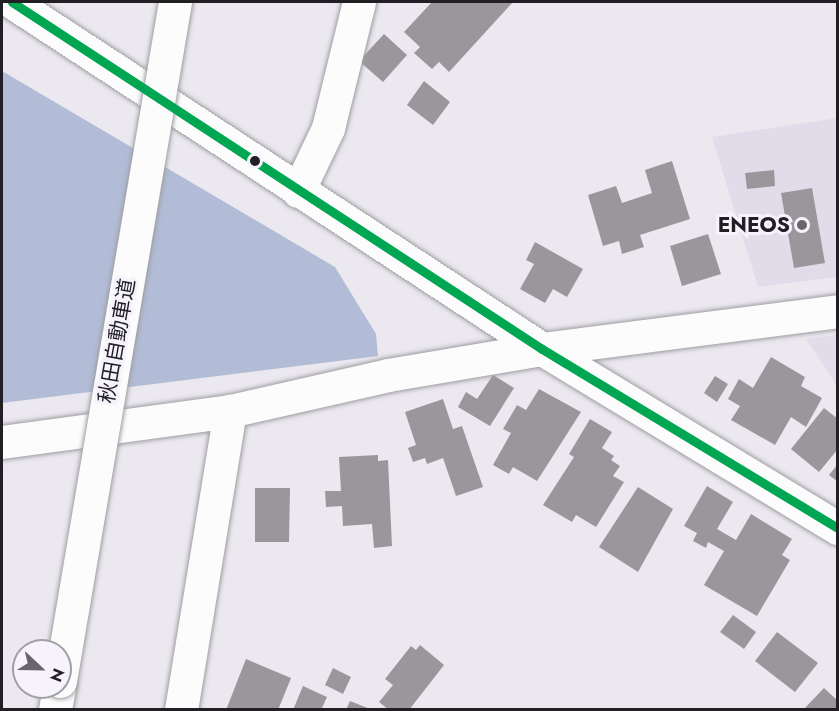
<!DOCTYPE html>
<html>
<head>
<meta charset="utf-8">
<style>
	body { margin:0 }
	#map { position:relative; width:839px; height:711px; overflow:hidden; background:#ebe8ef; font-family:Jost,"Noto Sans JP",sans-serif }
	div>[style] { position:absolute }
	.built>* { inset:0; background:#e2dcea }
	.water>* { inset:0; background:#b2bcd7 }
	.building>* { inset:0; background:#9a979c }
	.roads { filter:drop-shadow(0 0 2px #9f9da2) drop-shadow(0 0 2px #9f9da2) }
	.minor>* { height:33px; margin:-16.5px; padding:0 16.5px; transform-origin:16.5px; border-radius:16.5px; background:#fcfcfd }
	.tertiary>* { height:33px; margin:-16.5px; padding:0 16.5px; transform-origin:16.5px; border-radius:16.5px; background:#fcfcfd }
	.trunk>* { height:33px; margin:-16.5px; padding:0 16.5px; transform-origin:16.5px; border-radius:16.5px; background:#fcfcfd }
	.motorway>* { height:33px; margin:-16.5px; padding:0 16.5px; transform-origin:16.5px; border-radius:16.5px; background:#fcfcfd }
	.bridges { filter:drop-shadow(0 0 2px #9f9da2) drop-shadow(0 0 2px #9f9da2) }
	.motorway-bridge>* { height:33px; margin:-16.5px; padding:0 16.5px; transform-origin:16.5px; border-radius:16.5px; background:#fcfcfd }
	.bus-1>* { height:9px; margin:-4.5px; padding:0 4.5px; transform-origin:4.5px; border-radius:4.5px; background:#00a651 }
	.dots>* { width:16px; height:16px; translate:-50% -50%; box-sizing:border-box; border:3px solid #f6f3fd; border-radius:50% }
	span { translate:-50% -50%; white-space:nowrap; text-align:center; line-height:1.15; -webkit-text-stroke:6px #f6f3fd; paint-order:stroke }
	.poi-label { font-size:21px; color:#211f24; font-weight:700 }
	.right { translate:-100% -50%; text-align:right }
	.street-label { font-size:21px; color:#211f24 }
	.frame { position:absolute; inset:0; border:3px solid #211f24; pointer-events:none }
	.north { position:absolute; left:12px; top:639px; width:60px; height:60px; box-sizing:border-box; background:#f6f3fd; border:2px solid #a19ea6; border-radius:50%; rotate:112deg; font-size:16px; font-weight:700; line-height:24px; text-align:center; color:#211f24 }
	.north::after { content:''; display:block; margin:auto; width:21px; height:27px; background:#68656b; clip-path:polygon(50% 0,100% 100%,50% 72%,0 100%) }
</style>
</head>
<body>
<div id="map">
	<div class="built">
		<div style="clip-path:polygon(837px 118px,837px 277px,758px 287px,712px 137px)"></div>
		<div style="clip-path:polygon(837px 335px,838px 335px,837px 386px,806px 339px)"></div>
	</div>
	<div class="water">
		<div style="clip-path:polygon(2px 71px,335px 267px,376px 334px,378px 356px,2px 403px)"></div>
	</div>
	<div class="building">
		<div style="clip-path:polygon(432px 2px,513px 2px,449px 72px,439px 62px,432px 69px,414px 53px,420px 47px,404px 32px)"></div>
		<div style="clip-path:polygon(384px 34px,407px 55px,383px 82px,359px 61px)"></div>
		<div style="clip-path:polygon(424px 81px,450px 102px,433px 125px,407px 105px)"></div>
		<div style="clip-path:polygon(672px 161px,690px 219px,640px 235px,644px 247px,622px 254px,619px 241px,603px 246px,588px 195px,616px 186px,622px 203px,652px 193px,645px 170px)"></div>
		<div style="clip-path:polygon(774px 170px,775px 186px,747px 189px,745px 173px)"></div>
		<div style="clip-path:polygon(812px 188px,825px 263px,794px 268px,781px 193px)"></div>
		<div style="clip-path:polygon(708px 234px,721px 274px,682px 286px,670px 246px)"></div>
		<div style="clip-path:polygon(535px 242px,583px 269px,567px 297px,553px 289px,545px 303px,520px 289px,534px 264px,526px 260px)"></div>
		<div style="clip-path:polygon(771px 357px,805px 377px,801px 386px,822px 398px,806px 427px,791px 417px,775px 445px,731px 420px,740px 406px,728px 399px,739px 379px,753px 388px)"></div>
		<div style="clip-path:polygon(493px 375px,514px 388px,490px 426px,458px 407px,466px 392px,477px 399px)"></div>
		<div style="clip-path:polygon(715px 376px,728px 384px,717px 402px,704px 393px)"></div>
		<div style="clip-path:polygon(539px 389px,581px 412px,537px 481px,513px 467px,509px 474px,493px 465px,511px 433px,503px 429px,517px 405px,526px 410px)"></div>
		<div style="clip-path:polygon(443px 399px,453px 429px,462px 426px,483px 487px,456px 496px,443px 458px,427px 464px,425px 458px,413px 462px,408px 448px,416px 445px,405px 412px)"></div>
		<div style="clip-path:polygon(824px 408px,838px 419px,838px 449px,819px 472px,791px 449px)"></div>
		<div style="clip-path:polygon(590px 419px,612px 432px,602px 448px,614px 456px,611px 460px,620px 466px,613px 476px,624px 482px,596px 527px,576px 515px,572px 522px,543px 505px,574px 457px,569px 454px)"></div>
		<div style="clip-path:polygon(378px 455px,378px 461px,388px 460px,392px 546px,374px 548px,372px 524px,343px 526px,342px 506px,326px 507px,325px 491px,341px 491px,339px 457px)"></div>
		<div style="clip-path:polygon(838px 464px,838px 482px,829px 475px)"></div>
		<div style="clip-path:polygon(707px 486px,733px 502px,717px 529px,736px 540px,751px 514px,792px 539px,782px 555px,790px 560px,757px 616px,704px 585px,724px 551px,708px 542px,706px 548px,693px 541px,697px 533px,684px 526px)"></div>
		<div style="clip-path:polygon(638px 487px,673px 509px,638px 572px,599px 547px)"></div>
		<div style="clip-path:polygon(255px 488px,290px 488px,289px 542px,255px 542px)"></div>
		<div style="clip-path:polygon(733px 615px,756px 632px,744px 649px,720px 632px)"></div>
		<div style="clip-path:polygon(777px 632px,818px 663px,795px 692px,755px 661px)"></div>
		<div style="clip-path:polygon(420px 645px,444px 665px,409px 710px,389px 710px,379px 702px,393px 685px,385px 679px,411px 646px,416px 650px)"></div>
		<div style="clip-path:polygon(246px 659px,291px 678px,278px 710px,226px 710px)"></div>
		<div style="clip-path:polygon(333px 668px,351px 677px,343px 694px,325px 685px)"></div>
		<div style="clip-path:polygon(303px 686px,327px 697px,321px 710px,293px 710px)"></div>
		<div style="clip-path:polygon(824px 688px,838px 701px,838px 710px,803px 710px)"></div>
		<div style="clip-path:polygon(350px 701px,370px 709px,370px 710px,346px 710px)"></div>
	</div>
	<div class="roads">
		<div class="minor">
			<div style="left:298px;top:191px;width:70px;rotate:-64.5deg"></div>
			<div style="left:328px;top:128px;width:130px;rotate:-76.2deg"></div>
			<div style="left:2px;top:442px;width:230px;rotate:-7.7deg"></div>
			<div style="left:230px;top:411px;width:162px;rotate:-12.8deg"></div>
			<div style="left:388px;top:375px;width:156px;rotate:-9.6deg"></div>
			<div style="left:181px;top:710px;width:303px;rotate:-80.7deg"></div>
		</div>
		<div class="tertiary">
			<div style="left:542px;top:349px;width:298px;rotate:-7.3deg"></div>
		</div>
		<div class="trunk">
			<div style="left:12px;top:2px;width:633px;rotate:33.21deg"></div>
			<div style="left:542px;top:349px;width:346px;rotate:31.2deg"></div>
		</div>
		<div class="motorway">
			<div style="left:55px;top:710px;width:23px;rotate:-80deg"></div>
		</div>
	</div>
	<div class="bridges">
		<div class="motorway-bridge">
			<div style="left:60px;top:681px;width:689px;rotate:-80.39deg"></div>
		</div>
	</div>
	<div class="bus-1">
		<div style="left:12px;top:2px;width:633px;rotate:33.21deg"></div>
		<div style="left:542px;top:349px;width:346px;rotate:31.2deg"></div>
	</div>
	<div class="dots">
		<div style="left:255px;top:161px;background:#211f24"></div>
		<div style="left:802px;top:225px;background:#68656b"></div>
	</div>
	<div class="poi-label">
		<span class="right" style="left:790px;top:225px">ENEOS</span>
	</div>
	<div class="street-label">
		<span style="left:117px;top:341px;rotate:-80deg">秋田自動車道</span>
	</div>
	<div class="frame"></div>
	<div class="north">N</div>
</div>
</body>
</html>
